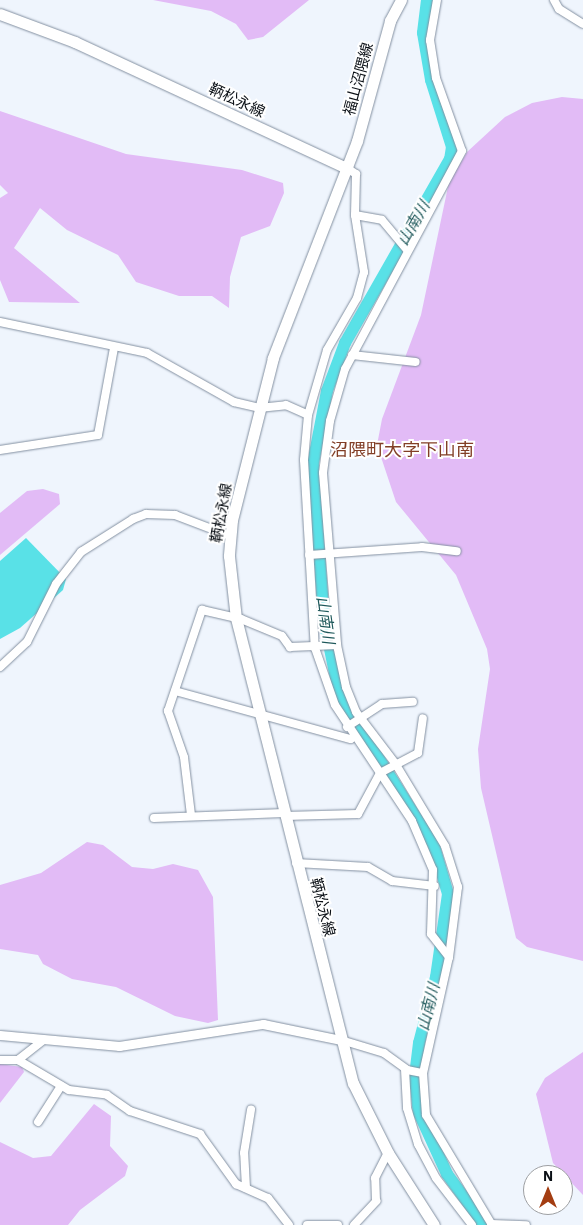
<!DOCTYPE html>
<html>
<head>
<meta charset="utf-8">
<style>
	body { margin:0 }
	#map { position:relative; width:583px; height:1225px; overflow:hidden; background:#eff5fd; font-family:"IBM Plex Sans","Noto Sans JP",sans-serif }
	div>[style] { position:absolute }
	.green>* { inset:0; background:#e2bbf6 }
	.water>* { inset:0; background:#59e1e7 }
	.river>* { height:12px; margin:-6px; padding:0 6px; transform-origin:6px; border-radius:6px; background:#59e1e7 }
	.roads { filter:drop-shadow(0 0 1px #8390a1) drop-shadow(0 0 1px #8390a1) }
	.minor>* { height:8px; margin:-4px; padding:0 4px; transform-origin:4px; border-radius:4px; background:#fff }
	.tertiary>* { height:9px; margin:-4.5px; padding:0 4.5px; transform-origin:4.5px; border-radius:4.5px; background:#fff }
	.primary>* { height:11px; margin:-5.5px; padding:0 5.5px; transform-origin:5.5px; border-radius:5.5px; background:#fff }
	span { translate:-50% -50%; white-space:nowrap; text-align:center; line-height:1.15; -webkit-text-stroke:4px #fff; paint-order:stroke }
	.street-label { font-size:15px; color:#0b1016 }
	.water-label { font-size:16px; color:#1e585a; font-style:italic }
	.quarter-label { font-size:18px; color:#823e26 }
	.north { position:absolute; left:523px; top:1165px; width:50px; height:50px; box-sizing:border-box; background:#fff; border:1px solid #9d9fa2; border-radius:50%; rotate:0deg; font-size:14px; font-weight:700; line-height:20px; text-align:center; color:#0b1016 }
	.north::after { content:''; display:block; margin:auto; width:18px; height:22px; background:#a33d12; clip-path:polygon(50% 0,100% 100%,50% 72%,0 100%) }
</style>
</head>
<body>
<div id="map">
	<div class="green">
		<div style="clip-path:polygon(153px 0,309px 0,263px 37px,248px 40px,236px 24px,211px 11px)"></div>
		<div style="clip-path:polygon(562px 97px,583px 99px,583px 961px,527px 947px,516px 938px,481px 788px,478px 749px,490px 669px,487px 649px,456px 575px,396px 502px,377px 445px,382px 419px,421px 315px,449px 182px,467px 152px,505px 117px,532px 103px)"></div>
		<div style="clip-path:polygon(0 111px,126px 154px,242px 170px,283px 183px,284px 193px,270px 226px,241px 237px,230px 277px,229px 308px,212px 296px,179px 296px,136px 282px,118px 255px,67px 230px,40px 208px,14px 248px,80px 303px,9px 302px,0 280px,0 198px,8px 193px,0 185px)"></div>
		<div style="clip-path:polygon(43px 489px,59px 494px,60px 504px,0 555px,0 513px,27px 491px)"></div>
		<div style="clip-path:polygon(87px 842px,103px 845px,132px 867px,153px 869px,173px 864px,198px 870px,213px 897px,218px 1020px,208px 1023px,175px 1016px,116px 987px,72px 979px,43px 964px,38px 955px,0 949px,0 885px,41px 873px)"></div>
		<div style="clip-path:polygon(583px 1052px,583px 1195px,553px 1163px,536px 1094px,545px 1078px)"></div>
		<div style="clip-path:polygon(0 1064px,22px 1067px,24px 1072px,0 1103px)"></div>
		<div style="clip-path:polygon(94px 1104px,111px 1116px,110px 1146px,128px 1166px,125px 1176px,80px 1210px,68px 1225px,0 1225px,0 1142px,33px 1158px,51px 1156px)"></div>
	</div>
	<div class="water">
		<div style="clip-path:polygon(26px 538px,66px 579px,63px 590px,20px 628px,0 639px,0 561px)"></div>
	</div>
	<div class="river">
		<div style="left:427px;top:0;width:33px;rotate:97deg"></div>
		<div style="left:423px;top:33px;width:48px;rotate:80.3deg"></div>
		<div style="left:431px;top:80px;width:70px;rotate:72.6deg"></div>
		<div style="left:452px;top:147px;width:12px;rotate:99deg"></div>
		<div style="left:450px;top:159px;width:212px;rotate:119.7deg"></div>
		<div style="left:345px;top:343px;width:51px;rotate:110.6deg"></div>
		<div style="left:327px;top:391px;width:74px;rotate:100.9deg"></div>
		<div style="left:313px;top:464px;width:156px;rotate:86deg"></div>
		<div style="left:324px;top:620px;width:64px;rotate:78.3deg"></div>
		<div style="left:337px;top:683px;width:23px;rotate:70deg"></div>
		<div style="left:345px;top:705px;width:167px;rotate:57.7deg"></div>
		<div style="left:434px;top:846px;width:50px;rotate:73.7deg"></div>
		<div style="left:448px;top:894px;width:84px;rotate:98.2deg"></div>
		<div style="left:436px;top:977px;width:68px;rotate:104.4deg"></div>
		<div style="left:419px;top:1043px;width:34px;rotate:97deg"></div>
		<div style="left:415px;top:1077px;width:36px;rotate:84deg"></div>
		<div style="left:419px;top:1113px;width:67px;rotate:65.3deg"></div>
		<div style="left:447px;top:1174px;width:63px;rotate:54deg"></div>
	</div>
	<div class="roads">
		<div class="minor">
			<div style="left:437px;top:0;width:41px;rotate:99.9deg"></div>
			<div style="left:430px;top:40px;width:38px;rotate:81deg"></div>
			<div style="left:436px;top:78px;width:77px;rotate:70.4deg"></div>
			<div style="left:462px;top:151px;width:247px;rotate:118.2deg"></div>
			<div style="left:345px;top:369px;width:54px;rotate:106.1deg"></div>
			<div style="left:330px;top:421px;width:52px;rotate:97.7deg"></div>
			<div style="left:323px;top:473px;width:173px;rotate:85.3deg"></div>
			<div style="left:337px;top:645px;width:43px;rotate:77.9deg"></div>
			<div style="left:346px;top:687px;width:27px;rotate:68deg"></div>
			<div style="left:356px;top:712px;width:64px;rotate:52.6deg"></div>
			<div style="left:395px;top:763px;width:97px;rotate:58.9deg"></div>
			<div style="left:445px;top:846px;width:43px;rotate:72.4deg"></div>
			<div style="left:458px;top:887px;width:71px;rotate:97.3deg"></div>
			<div style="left:554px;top:0;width:10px;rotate:61deg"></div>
			<div style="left:559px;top:9px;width:28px;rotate:32deg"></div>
			<div style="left:347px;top:168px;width:11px;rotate:34deg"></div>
			<div style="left:356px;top:174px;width:41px;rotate:91.4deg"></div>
			<div style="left:355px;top:215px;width:58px;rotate:81deg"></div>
			<div style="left:364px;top:272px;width:27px;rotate:105deg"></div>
			<div style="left:357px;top:298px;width:60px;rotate:120deg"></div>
			<div style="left:327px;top:350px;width:68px;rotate:106.3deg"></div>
			<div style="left:308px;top:415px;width:45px;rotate:95.1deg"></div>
			<div style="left:304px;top:460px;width:188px;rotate:86.7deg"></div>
			<div style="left:315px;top:648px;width:60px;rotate:70.7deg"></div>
			<div style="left:335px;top:705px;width:139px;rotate:56.4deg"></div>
			<div style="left:412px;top:821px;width:53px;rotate:66.8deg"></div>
			<div style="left:433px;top:870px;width:64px;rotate:91.8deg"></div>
			<div style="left:431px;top:934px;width:29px;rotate:52deg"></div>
			<div style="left:449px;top:957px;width:119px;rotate:102.6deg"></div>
			<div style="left:423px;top:1073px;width:42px;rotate:85.9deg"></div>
			<div style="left:426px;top:1115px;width:128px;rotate:59deg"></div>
			<div style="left:355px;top:215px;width:27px;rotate:10deg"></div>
			<div style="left:382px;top:220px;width:39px;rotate:50deg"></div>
			<div style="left:0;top:322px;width:150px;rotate:11.9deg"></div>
			<div style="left:147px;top:353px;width:100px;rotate:29.4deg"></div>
			<div style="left:234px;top:402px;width:26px;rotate:13deg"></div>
			<div style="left:259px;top:408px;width:27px;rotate:-6deg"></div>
			<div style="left:286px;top:405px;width:24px;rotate:24deg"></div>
			<div style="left:352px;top:355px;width:64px;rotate:6.2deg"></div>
			<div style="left:0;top:450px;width:99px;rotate:-8.7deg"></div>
			<div style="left:98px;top:435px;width:88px;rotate:-79.6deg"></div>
			<div style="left:309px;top:555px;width:113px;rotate:-4deg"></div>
			<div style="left:422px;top:547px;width:35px;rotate:7deg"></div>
			<div style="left:0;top:667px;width:37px;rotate:-43deg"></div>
			<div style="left:27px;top:642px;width:65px;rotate:-63.4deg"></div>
			<div style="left:56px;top:584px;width:41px;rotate:-52deg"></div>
			<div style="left:81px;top:552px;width:62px;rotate:-32.4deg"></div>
			<div style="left:133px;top:519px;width:14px;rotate:-21deg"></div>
			<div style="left:146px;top:514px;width:29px;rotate:2deg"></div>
			<div style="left:175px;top:515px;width:59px;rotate:20.9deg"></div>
			<div style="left:175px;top:691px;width:182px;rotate:15.3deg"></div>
			<div style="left:351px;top:739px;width:4px;rotate:-45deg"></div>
			<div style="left:347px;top:727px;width:42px;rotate:-33.3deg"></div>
			<div style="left:382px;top:704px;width:31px;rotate:-4deg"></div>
			<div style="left:191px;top:815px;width:58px;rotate:-96.9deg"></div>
			<div style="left:184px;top:757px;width:49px;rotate:-109.2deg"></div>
			<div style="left:168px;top:711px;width:107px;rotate:-71.4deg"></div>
			<div style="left:202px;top:610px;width:40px;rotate:13deg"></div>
			<div style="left:241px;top:619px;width:44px;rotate:22.5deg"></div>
			<div style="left:282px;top:636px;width:14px;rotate:54deg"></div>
			<div style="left:290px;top:647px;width:47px;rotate:-2.4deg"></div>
			<div style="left:285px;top:816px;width:73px;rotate:-1.6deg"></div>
			<div style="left:358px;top:814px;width:47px;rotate:-61.8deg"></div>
			<div style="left:380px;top:773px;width:43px;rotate:-27.8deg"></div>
			<div style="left:418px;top:753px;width:35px;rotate:-82deg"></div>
			<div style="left:154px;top:818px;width:130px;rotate:-2.2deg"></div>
			<div style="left:296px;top:863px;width:72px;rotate:3.2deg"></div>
			<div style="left:368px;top:867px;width:28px;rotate:30deg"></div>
			<div style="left:392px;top:881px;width:43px;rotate:6.6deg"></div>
			<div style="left:341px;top:1040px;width:45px;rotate:16.8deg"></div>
			<div style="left:384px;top:1053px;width:29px;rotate:36deg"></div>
			<div style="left:407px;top:1070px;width:16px;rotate:11deg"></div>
			<div style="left:0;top:1060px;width:18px"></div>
			<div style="left:18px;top:1060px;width:59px;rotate:30.5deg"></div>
			<div style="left:69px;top:1090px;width:38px;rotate:7deg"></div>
			<div style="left:107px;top:1095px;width:28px;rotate:35deg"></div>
			<div style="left:130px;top:1111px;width:74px;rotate:18.2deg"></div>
			<div style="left:200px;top:1134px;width:62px;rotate:54.2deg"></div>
			<div style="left:236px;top:1184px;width:35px;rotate:24deg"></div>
			<div style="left:268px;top:1198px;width:34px;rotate:52deg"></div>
			<div style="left:18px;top:1060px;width:33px;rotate:-38deg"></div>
			<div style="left:405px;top:1069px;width:39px;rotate:87deg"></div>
			<div style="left:407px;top:1108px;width:38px;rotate:73deg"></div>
			<div style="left:418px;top:1144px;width:38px;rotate:62deg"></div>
			<div style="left:436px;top:1178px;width:59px;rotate:52.5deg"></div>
			<div style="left:38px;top:1122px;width:43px;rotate:-57.4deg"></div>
			<div style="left:246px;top:1188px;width:35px;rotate:-93deg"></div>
			<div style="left:244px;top:1153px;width:44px;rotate:-80.8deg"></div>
			<div style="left:491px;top:1224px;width:35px;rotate:2deg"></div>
			<div style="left:307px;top:1225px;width:31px"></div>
			<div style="left:354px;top:1225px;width:33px;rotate:-47deg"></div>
			<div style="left:376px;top:1201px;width:23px;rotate:-92deg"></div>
			<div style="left:375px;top:1178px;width:28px;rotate:-63deg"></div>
		</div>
		<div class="tertiary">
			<div style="left:0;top:1035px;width:120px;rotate:5.3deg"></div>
			<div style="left:119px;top:1046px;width:146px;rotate:-8.7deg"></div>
			<div style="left:263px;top:1024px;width:80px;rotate:11.6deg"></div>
		</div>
		<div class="primary">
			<div style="left:401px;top:0;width:24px;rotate:118deg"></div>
			<div style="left:390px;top:21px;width:124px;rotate:105.4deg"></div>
			<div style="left:357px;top:141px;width:233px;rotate:111.2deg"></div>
			<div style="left:273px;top:358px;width:167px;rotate:104.2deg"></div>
			<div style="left:232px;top:520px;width:36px;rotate:95deg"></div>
			<div style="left:229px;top:556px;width:62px;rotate:83.6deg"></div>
			<div style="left:236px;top:618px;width:479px;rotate:75.9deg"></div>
			<div style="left:353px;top:1083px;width:78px;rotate:63.4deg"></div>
			<div style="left:388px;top:1153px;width:85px;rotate:57.4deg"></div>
			<div style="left:0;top:14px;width:80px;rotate:20.5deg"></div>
			<div style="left:75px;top:42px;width:300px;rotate:24.9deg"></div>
		</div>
	</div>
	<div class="street-label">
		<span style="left:358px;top:79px;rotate:-75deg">福山沼隈線</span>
		<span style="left:237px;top:100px;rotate:25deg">鞆松永線</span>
		<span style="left:221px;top:513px;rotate:-80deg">鞆松永線</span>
		<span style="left:323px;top:907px;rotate:76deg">鞆松永線</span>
	</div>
	<div class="water-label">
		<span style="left:413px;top:223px;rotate:-60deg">山南川</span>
		<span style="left:326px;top:620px;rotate:82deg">山南川</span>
		<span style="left:428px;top:1007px;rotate:-76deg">山南川</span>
	</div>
	<div class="quarter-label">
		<span style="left:402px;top:450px">沼隈町大字下山南</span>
	</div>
	<div class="north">N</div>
</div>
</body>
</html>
